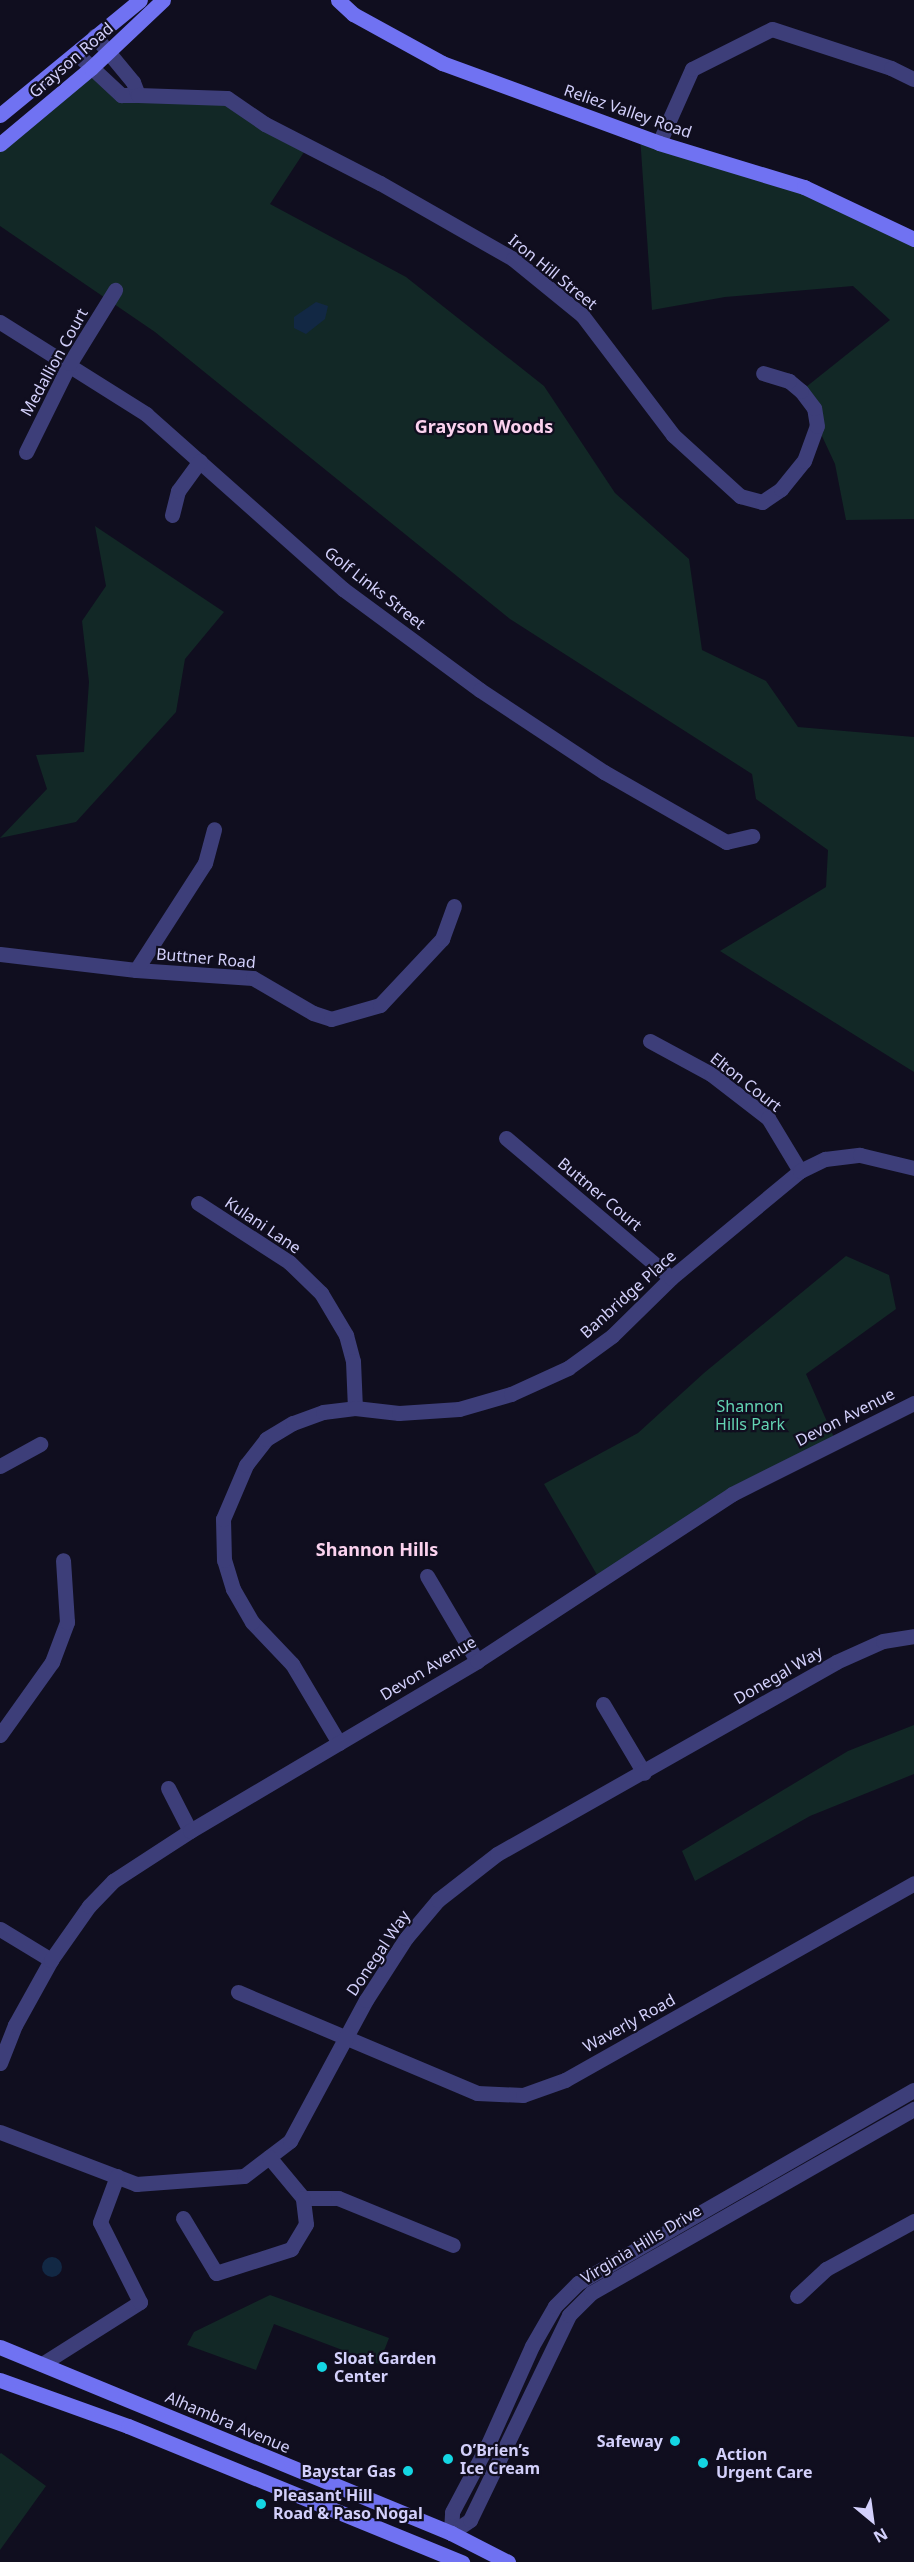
<!DOCTYPE html>
<html>
<head>
<meta charset="utf-8">
<style>
	body { margin:0 }
	#map { position:relative; width:914px; height:2562px; overflow:hidden; background:#100e1f; font-family:"Noto Sans",sans-serif }
	div>[style] { position:absolute }
	.green>* { inset:0; background:#122826 }
	.water>* { inset:0; background:#122844 }
	.round { border-radius:50% }
	.street>* { height:15px; margin:-7.5px; padding:0 7.5px; transform-origin:7.5px; border-radius:7.5px; background:#3d3e79 }
	.secondary>* { height:15px; margin:-7.5px; padding:0 7.5px; transform-origin:7.5px; border-radius:7.5px; background:#7072f2 }
	.dots>* { width:16px; height:16px; translate:-50% -50%; box-sizing:border-box; border:3px solid #100e1f; border-radius:50% }
	span { translate:-50% -50%; white-space:nowrap; text-align:center; line-height:1.15; -webkit-text-stroke:4.5px #100e1f; paint-order:stroke }
	.street-label { font-size:16px; color:#d3d0fb }
	.park-label { font-size:16px; color:#63d4b3 }
	.poi-label { font-size:16px; color:#d3d0fb; font-weight:700 }
	.left { translate:0 -50%; text-align:left }
	.right { translate:-100% -50%; text-align:right }
	.neighbourhood-label { font-size:18px; color:#fbd2ee; font-weight:700 }
	.north { position:absolute; left:842px; top:2490px; width:60px; height:60px; -webkit-text-stroke:4px #100e1f; paint-order:stroke; rotate:151deg; font-size:16px; font-weight:700; line-height:24px; text-align:center; color:#d3d0fb }
	.north::after { content:''; display:block; margin:auto; width:21px; height:27px; background:#d3d0fb; clip-path:polygon(50% 0,100% 100%,50% 72%,0 100%) }
</style>
</head>
<body>
<div id="map">
	<div class="green">
		<div style="clip-path:polygon(90px 69px,122px 98px,227px 98px,308px 146px,270px 204px,406px 277px,544px 386px,615px 493px,689px 559px,702px 650px,766px 681px,798px 727px,914px 737px,914px 1072px,720px 951px,826px 887px,828px 850px,756px 799px,752px 774px,510px 619px,155px 332px,0 226px,0 144px)"></div>
		<div style="clip-path:polygon(640px 136px,804px 187px,914px 239px,914px 519px,846px 520px,835px 464px,801px 391px,890px 320px,853px 286px,725px 297px,652px 310px)"></div>
		<div style="clip-path:polygon(95px 526px,224px 612px,185px 659px,176px 712px,76px 822px,0 838px,47px 789px,36px 755px,84px 752px,89px 682px,82px 621px,106px 586px)"></div>
		<div style="clip-path:polygon(846px 1256px,889px 1275px,896px 1309px,806px 1374px,836px 1442px,732px 1494px,600px 1580px,544px 1484px,638px 1433px,704px 1373px)"></div>
		<div style="clip-path:polygon(914px 1725px,914px 1774px,810px 1816px,695px 1881px,682px 1851px,848px 1751px)"></div>
		<div style="clip-path:polygon(270px 2295px,389px 2338px,379px 2364px,274px 2324px,256px 2370px,187px 2345px,194px 2332px)"></div>
		<div style="clip-path:polygon(1px 2453px,46px 2486px,0 2550px,0 2454px)"></div>
	</div>
	<div class="water">
		<div style="clip-path:polygon(316px 302px,328px 306px,325px 319px,306px 334px,294px 328px,294px 317px)"></div>
		<div class="round" style="left:42px;top:2257px;width:20px;height:20px"></div>
	</div>
	<div class="street">
		<div style="left:76px;top:53px;width:62px;rotate:43deg"></div>
		<div style="left:121px;top:95px;width:17px"></div>
		<div style="left:138px;top:95px;width:14px;rotate:-111deg"></div>
		<div style="left:133px;top:82px;width:60px;rotate:-129.6deg"></div>
		<div style="left:138px;top:95px;width:89px;rotate:1.9deg"></div>
		<div style="left:227px;top:98px;width:46px;rotate:34.4deg"></div>
		<div style="left:265px;top:124px;width:129px;rotate:27.2deg"></div>
		<div style="left:380px;top:183px;width:153px;rotate:29.7deg"></div>
		<div style="left:513px;top:259px;width:89px;rotate:39.1deg"></div>
		<div style="left:582px;top:315px;width:151px;rotate:52.8deg"></div>
		<div style="left:673px;top:435px;width:91px;rotate:42.3deg"></div>
		<div style="left:740px;top:496px;width:23px;rotate:15deg"></div>
		<div style="left:762px;top:502px;width:23px;rotate:-34deg"></div>
		<div style="left:781px;top:489px;width:36px;rotate:-51deg"></div>
		<div style="left:804px;top:461px;width:37px;rotate:-70deg"></div>
		<div style="left:817px;top:426px;width:18px;rotate:-99deg"></div>
		<div style="left:814px;top:408px;width:21px;rotate:-127deg"></div>
		<div style="left:801px;top:391px;width:16px;rotate:-140deg"></div>
		<div style="left:789px;top:381px;width:27px;rotate:-163deg"></div>
		<div style="left:659px;top:143px;width:81px;rotate:-66deg"></div>
		<div style="left:692px;top:69px;width:89px;rotate:-26.6deg"></div>
		<div style="left:772px;top:29px;width:125px;rotate:18.1deg"></div>
		<div style="left:891px;top:68px;width:25px;rotate:26deg"></div>
		<div style="left:0;top:322px;width:173px;rotate:32.2deg"></div>
		<div style="left:146px;top:414px;width:264px;rotate:41.6deg"></div>
		<div style="left:343px;top:589px;width:170px;rotate:36.4deg"></div>
		<div style="left:480px;top:690px;width:149px;rotate:33.5deg"></div>
		<div style="left:604px;top:772px;width:141px;rotate:29.8deg"></div>
		<div style="left:726px;top:842px;width:27px;rotate:-13deg"></div>
		<div style="left:26px;top:452px;width:99px;rotate:-63.7deg"></div>
		<div style="left:70px;top:363px;width:86px;rotate:-58.3deg"></div>
		<div style="left:172px;top:515px;width:25px;rotate:-76deg"></div>
		<div style="left:178px;top:491px;width:37px;rotate:-54deg"></div>
		<div style="left:0;top:954px;width:137px;rotate:6.7deg"></div>
		<div style="left:136px;top:970px;width:117px;rotate:3.9deg"></div>
		<div style="left:253px;top:978px;width:69px;rotate:30.3deg"></div>
		<div style="left:313px;top:1013px;width:19px;rotate:18deg"></div>
		<div style="left:331px;top:1019px;width:51px;rotate:-15.9deg"></div>
		<div style="left:380px;top:1005px;width:91px;rotate:-46.8deg"></div>
		<div style="left:442px;top:939px;width:35px;rotate:-70deg"></div>
		<div style="left:136px;top:970px;width:127px;rotate:-57.2deg"></div>
		<div style="left:205px;top:863px;width:35px;rotate:-75deg"></div>
		<div style="left:650px;top:1041px;width:69px;rotate:28.4deg"></div>
		<div style="left:711px;top:1074px;width:72px;rotate:37.7deg"></div>
		<div style="left:768px;top:1118px;width:62px;rotate:58.9deg"></div>
		<div style="left:506px;top:1138px;width:216px;rotate:40.3deg"></div>
		<div style="left:198px;top:1203px;width:108px;rotate:33deg"></div>
		<div style="left:289px;top:1262px;width:45px;rotate:44.1deg"></div>
		<div style="left:321px;top:1293px;width:49px;rotate:59.2deg"></div>
		<div style="left:346px;top:1335px;width:27px;rotate:75deg"></div>
		<div style="left:353px;top:1361px;width:47px;rotate:87.6deg"></div>
		<div style="left:0;top:1466px;width:46px;rotate:-28.8deg"></div>
		<div style="left:427px;top:1576px;width:99px;rotate:59.5deg"></div>
		<div style="left:603px;top:1704px;width:80px;rotate:59.3deg"></div>
		<div style="left:0;top:1735px;width:90px;rotate:-54.5deg"></div>
		<div style="left:52px;top:1662px;width:43px;rotate:-69.4deg"></div>
		<div style="left:67px;top:1622px;width:62px;rotate:-93.7deg"></div>
		<div style="left:339px;top:1743px;width:92px;rotate:-120.7deg"></div>
		<div style="left:292px;top:1664px;width:58px;rotate:-133.6deg"></div>
		<div style="left:252px;top:1622px;width:38px;rotate:-120deg"></div>
		<div style="left:233px;top:1589px;width:30px;rotate:-107deg"></div>
		<div style="left:224px;top:1560px;width:41px;rotate:-91.4deg"></div>
		<div style="left:223px;top:1519px;width:59px;rotate:-66.9deg"></div>
		<div style="left:246px;top:1465px;width:33px;rotate:-52deg"></div>
		<div style="left:266px;top:1439px;width:31px;rotate:-31deg"></div>
		<div style="left:293px;top:1423px;width:32px;rotate:-20deg"></div>
		<div style="left:323px;top:1412px;width:32px;rotate:-7deg"></div>
		<div style="left:355px;top:1408px;width:44px;rotate:6.5deg"></div>
		<div style="left:399px;top:1413px;width:60px;rotate:-3.8deg"></div>
		<div style="left:459px;top:1409px;width:54px;rotate:-16.1deg"></div>
		<div style="left:511px;top:1394px;width:63px;rotate:-24.5deg"></div>
		<div style="left:568px;top:1368px;width:54px;rotate:-36deg"></div>
		<div style="left:612px;top:1336px;width:83px;rotate:-44.5deg"></div>
		<div style="left:671px;top:1278px;width:168px;rotate:-39.7deg"></div>
		<div style="left:800px;top:1171px;width:28px;rotate:-26deg"></div>
		<div style="left:825px;top:1159px;width:35px;rotate:-7deg"></div>
		<div style="left:860px;top:1155px;width:56px;rotate:13.5deg"></div>
		<div style="left:168px;top:1788px;width:48px;rotate:62.9deg"></div>
		<div style="left:0;top:1929px;width:60px;rotate:31.3deg"></div>
		<div style="left:238px;top:1992px;width:259px;rotate:22.9deg"></div>
		<div style="left:477px;top:2093px;width:46px;rotate:2.5deg"></div>
		<div style="left:523px;top:2095px;width:45px;rotate:-19.7deg"></div>
		<div style="left:565px;top:2080px;width:401px;rotate:-29.4deg"></div>
		<div style="left:0;top:2063px;width:41px;rotate:-68.5deg"></div>
		<div style="left:15px;top:2025px;width:74px;rotate:-61deg"></div>
		<div style="left:51px;top:1960px;width:66px;rotate:-54.9deg"></div>
		<div style="left:89px;top:1906px;width:35px;rotate:-46deg"></div>
		<div style="left:113px;top:1881px;width:92px;rotate:-33deg"></div>
		<div style="left:190px;top:1831px;width:334px;rotate:-30.6deg"></div>
		<div style="left:477px;top:1661px;width:305px;rotate:-33.2deg"></div>
		<div style="left:732px;top:1494px;width:203px;rotate:-26.6deg"></div>
		<div style="left:0;top:2132px;width:146px;rotate:20.9deg"></div>
		<div style="left:136px;top:2184px;width:108px;rotate:-4.2deg"></div>
		<div style="left:244px;top:2176px;width:58px;rotate:-37.3deg"></div>
		<div style="left:290px;top:2141px;width:160px;rotate:-61.7deg"></div>
		<div style="left:366px;top:2000px;width:74px;rotate:-57.2deg"></div>
		<div style="left:406px;top:1938px;width:50px;rotate:-49.9deg"></div>
		<div style="left:438px;top:1900px;width:75px;rotate:-37.9deg"></div>
		<div style="left:497px;top:1854px;width:390px;rotate:-29.5deg"></div>
		<div style="left:836px;top:1662px;width:51px;rotate:-24.1deg"></div>
		<div style="left:883px;top:1641px;width:31px;rotate:-9deg"></div>
		<div style="left:269px;top:2157px;width:53px;rotate:50.3deg"></div>
		<div style="left:303px;top:2198px;width:35px"></div>
		<div style="left:338px;top:2198px;width:124px;rotate:22.2deg"></div>
		<div style="left:183px;top:2218px;width:64px;rotate:59deg"></div>
		<div style="left:216px;top:2273px;width:79px;rotate:-17.7deg"></div>
		<div style="left:291px;top:2249px;width:29px;rotate:-59deg"></div>
		<div style="left:306px;top:2224px;width:26px;rotate:-97deg"></div>
		<div style="left:797px;top:2296px;width:40px;rotate:-43deg"></div>
		<div style="left:826px;top:2269px;width:100px;rotate:-28.6deg"></div>
		<div style="left:42px;top:2364px;width:116px;rotate:-32.3deg"></div>
		<div style="left:140px;top:2302px;width:89px;rotate:-116.6deg"></div>
		<div style="left:100px;top:2222px;width:49px;rotate:-69.7deg"></div>
		<div style="left:451px;top:2533px;width:21px;rotate:-87deg"></div>
		<div style="left:452px;top:2512px;width:77px;rotate:-62.1deg"></div>
		<div style="left:488px;top:2444px;width:107px;rotate:-65.8deg"></div>
		<div style="left:532px;top:2346px;width:46px;rotate:-60.1deg"></div>
		<div style="left:555px;top:2306px;width:33px;rotate:-45deg"></div>
		<div style="left:578px;top:2283px;width:387px;rotate:-29.9deg"></div>
		<div style="left:451px;top:2533px;width:23px;rotate:-34deg"></div>
		<div style="left:470px;top:2520px;width:228px;rotate:-64.2deg"></div>
		<div style="left:569px;top:2315px;width:31px;rotate:-45deg"></div>
		<div style="left:591px;top:2293px;width:372px;rotate:-29.7deg"></div>
	</div>
	<div class="secondary">
		<div style="left:338px;top:0;width:21px;rotate:43deg"></div>
		<div style="left:353px;top:14px;width:102px;rotate:28.8deg"></div>
		<div style="left:442px;top:63px;width:231px;rotate:20.2deg"></div>
		<div style="left:659px;top:143px;width:152px;rotate:16.9deg"></div>
		<div style="left:804px;top:187px;width:122px;rotate:25.3deg"></div>
		<div style="left:0;top:115px;width:181px;rotate:-39.4deg"></div>
		<div style="left:0;top:144px;width:119px;rotate:-39.9deg"></div>
		<div style="left:91px;top:68px;width:99px;rotate:-43.4deg"></div>
		<div style="left:0;top:2347px;width:488px;rotate:22.4deg"></div>
		<div style="left:451px;top:2533px;width:64px;rotate:27deg"></div>
		<div style="left:0;top:2380px;width:136px;rotate:19.8deg"></div>
		<div style="left:128px;top:2426px;width:361px;rotate:22.2deg"></div>
	</div>
	<div class="dots">
		<div style="left:322px;top:2367px;background:#14d6e3"></div>
		<div style="left:675px;top:2441px;background:#14d6e3"></div>
		<div style="left:448px;top:2459px;background:#14d6e3"></div>
		<div style="left:703px;top:2463px;background:#14d6e3"></div>
		<div style="left:408px;top:2471px;background:#14d6e3"></div>
		<div style="left:261px;top:2504px;background:#14d6e3"></div>
	</div>
	<div class="street-label">
		<span style="left:71px;top:60px;rotate:-41deg">Grayson Road</span>
		<span style="left:628px;top:111px;rotate:19deg">Reliez Valley Road</span>
		<span style="left:553px;top:272px;rotate:39deg">Iron Hill Street</span>
		<span style="left:54px;top:362px;rotate:-61deg">Medallion Court</span>
		<span style="left:375px;top:588px;rotate:38deg">Golf Links Street</span>
		<span style="left:206px;top:958px;rotate:5deg">Buttner Road</span>
		<span style="left:746px;top:1082px;rotate:38deg">Elton Court</span>
		<span style="left:600px;top:1194px;rotate:40deg">Buttner Court</span>
		<span style="left:263px;top:1225px;rotate:34deg">Kulani Lane</span>
		<span style="left:628px;top:1294px;rotate:-42deg">Banbridge Place</span>
		<span style="left:845px;top:1417px;rotate:-27deg">Devon Avenue</span>
		<span style="left:428px;top:1668px;rotate:-31deg">Devon Avenue</span>
		<span style="left:778px;top:1675px;rotate:-30deg">Donegal Way</span>
		<span style="left:378px;top:1953px;rotate:-56deg">Donegal Way</span>
		<span style="left:629px;top:2023px;rotate:-29deg">Waverly Road</span>
		<span style="left:641px;top:2244px;rotate:-31deg">Virginia Hills Drive</span>
		<span style="left:228px;top:2422px;rotate:23deg">Alhambra Avenue</span>
	</div>
	<div class="park-label">
		<span style="left:750px;top:1415px">Shannon<br>Hills Park</span>
	</div>
	<div class="poi-label">
		<span class="left" style="left:334px;top:2367px">Sloat Garden<br>Center</span>
		<span class="right" style="left:663px;top:2441px">Safeway</span>
		<span class="left" style="left:460px;top:2459px">O’Brien’s<br>Ice Cream</span>
		<span class="left" style="left:716px;top:2463px">Action<br>Urgent Care</span>
		<span class="right" style="left:396px;top:2471px">Baystar Gas</span>
		<span class="left" style="left:273px;top:2504px">Pleasant Hill<br>Road &amp; Paso Nogal</span>
	</div>
	<div class="neighbourhood-label">
		<span style="left:484px;top:426px">Grayson Woods</span>
		<span style="left:377px;top:1549px">Shannon Hills</span>
	</div>
	<div class="north">N</div>
</div>
</body>
</html>
